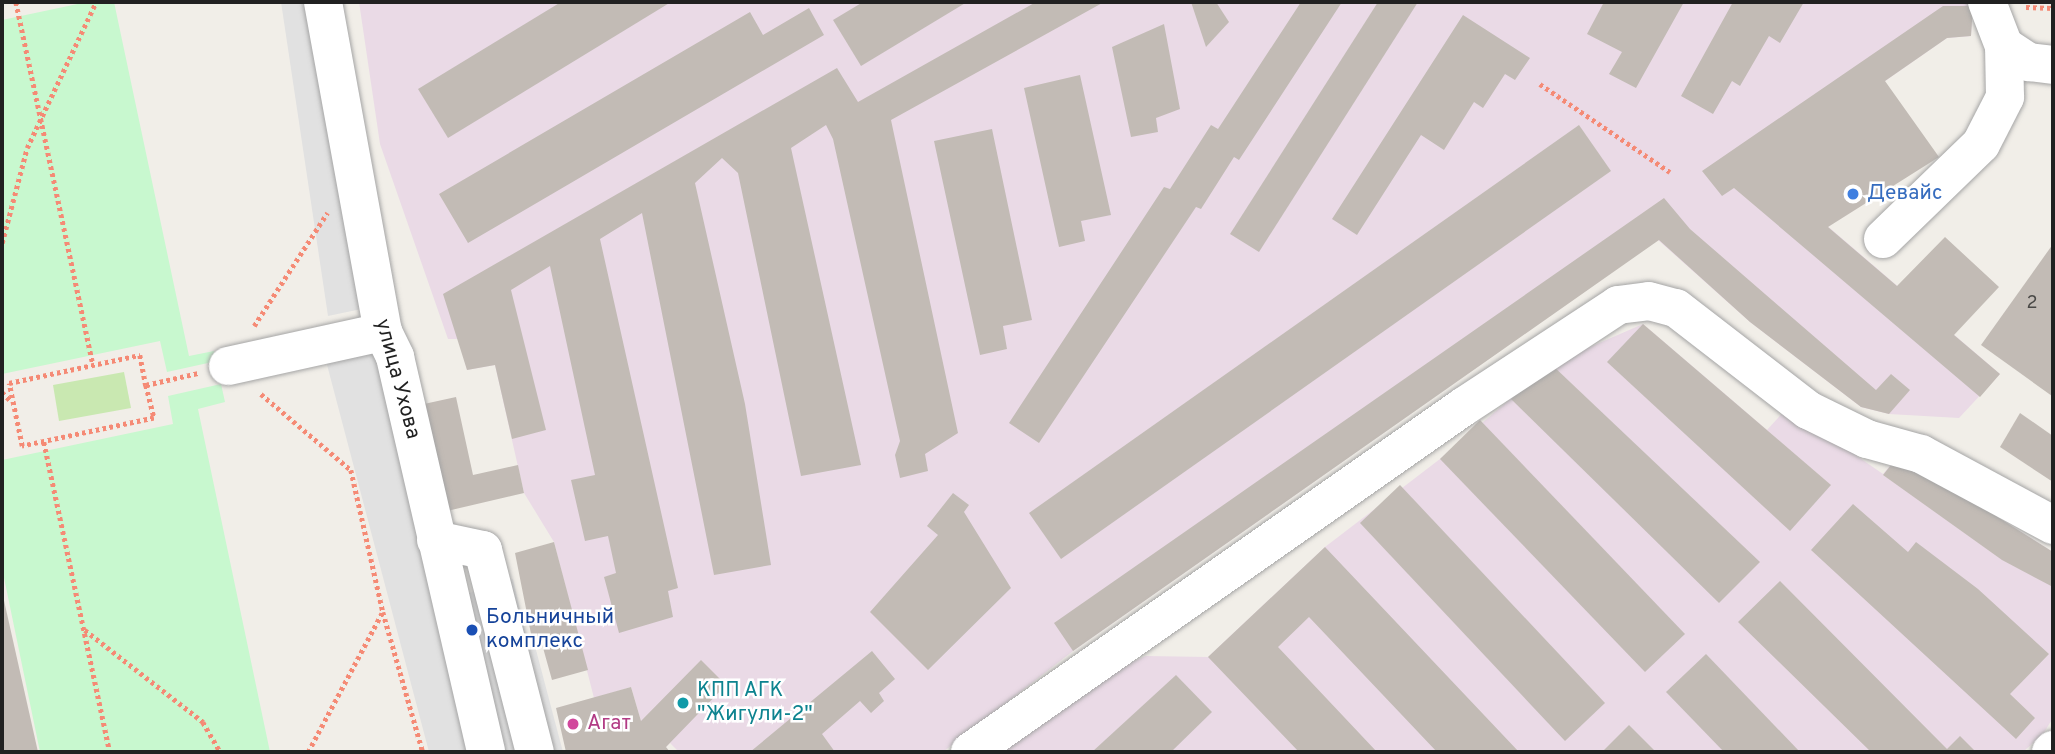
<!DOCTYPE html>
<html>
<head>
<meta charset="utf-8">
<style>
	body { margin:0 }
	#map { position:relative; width:2055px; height:754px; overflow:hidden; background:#f1eee8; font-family:Overpass,sans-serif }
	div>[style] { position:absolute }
	.industrial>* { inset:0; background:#eadae6 }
	.grass>* { inset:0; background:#c9e8b1 }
	.park>* { inset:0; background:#c8f8cf }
	.parking>* { inset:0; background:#e1e1e1 }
	.building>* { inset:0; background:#c2bbb5 }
	.path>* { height:4.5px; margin-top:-2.25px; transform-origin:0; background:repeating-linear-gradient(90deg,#f58a75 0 3.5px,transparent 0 7px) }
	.roads { filter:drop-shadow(0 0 2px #a5a5a5) drop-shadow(0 0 2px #a5a5a5) }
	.minor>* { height:38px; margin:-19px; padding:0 19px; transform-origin:19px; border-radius:19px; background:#fff }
	.dots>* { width:19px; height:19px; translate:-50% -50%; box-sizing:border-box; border:4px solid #fff; border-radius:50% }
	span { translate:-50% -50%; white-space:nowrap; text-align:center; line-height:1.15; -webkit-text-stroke:5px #fff; paint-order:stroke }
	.number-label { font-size:18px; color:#494846 }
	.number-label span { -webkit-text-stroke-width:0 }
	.shop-label { font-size:21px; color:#366cbe }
	.left { translate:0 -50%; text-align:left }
	.street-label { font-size:21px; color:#212121 }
	.transit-label { font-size:21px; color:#164399 }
	.culture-label { font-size:21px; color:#0d838f }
	.hotel-label { font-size:21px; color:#b23c85 }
	.frame { position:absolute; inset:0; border:4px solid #212121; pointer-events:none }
</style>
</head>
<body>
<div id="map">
	<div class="industrial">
		<div style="clip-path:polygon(359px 2px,1973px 2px,1971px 36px,1947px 38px,1760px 168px,2000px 374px,1959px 418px,1889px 414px,1861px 407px,1750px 322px,1658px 240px,1073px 651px,943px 752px,679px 752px,670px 743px,666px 747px,641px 721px,631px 687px,594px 698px,554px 542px,524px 493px,495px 365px,467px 370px,459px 339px,448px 339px,380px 144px)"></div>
		<div style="clip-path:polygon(1643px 324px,1767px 430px,1787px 408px,1883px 474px,1899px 455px,2053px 552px,2053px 718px,2043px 734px,2023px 752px,996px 752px,1097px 677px,1146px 656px,1208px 657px,1325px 547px,1440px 459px,1551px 364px)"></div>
	</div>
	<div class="grass">
		<div style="clip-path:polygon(124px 372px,131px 408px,59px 421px,53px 385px)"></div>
	</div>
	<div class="park">
		<div style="clip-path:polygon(87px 2px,114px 2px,189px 356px,214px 351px,217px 361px,167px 372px,160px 341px,2px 374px,2px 20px)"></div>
		<div style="clip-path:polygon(221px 384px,225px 402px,198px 409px,270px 752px,40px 752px,2px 568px,2px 460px,173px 424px,168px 396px)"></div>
	</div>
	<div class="parking">
		<div style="clip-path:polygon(281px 2px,318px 2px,371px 307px,328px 316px)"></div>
		<div style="clip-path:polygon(380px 350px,470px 752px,429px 752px,326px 361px)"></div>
		<div style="clip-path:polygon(513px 579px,528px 644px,535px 646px,563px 752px,498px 752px,463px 595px)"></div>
	</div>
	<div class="building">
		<div style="clip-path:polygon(561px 2px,671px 2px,448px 138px,418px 89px)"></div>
		<div style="clip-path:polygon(863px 2px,967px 2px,861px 66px,833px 20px)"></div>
		<div style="clip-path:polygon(1036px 2px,1104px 2px,891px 120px,958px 433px,925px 454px,928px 471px,900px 478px,895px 455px,900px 441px,833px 139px,826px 125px,791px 148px,861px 465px,801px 476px,738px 173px,722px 158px,695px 183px,745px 404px,771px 565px,714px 575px,642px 213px,600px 239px,678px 588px,668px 591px,673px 617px,619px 633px,604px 577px,616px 573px,608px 536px,585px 541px,571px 480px,595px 475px,550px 266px,511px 290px,546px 430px,512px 439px,495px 365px,467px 370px,443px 294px,837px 68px,858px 102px)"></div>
		<div style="clip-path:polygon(1191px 2px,1216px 2px,1229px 22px,1206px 47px)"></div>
		<div style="clip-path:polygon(1301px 2px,1342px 2px,1239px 160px,1234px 157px,1201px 209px,1196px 207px,1039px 443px,1009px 423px,1164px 187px,1170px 189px,1211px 125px,1218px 129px)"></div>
		<div style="clip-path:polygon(1378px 2px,1418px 2px,1259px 252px,1230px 234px)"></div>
		<div style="clip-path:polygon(1604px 2px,1684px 2px,1636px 88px,1609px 74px,1622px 52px,1587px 34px)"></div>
		<div style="clip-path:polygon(1733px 2px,1804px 2px,1780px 43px,1769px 36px,1740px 86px,1732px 81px,1713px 114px,1681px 96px)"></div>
		<div style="clip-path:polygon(1943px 6px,1973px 6px,1971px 36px,1947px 38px,1885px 81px,1939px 157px,1828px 227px,1897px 286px,1945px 237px,1999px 287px,1954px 335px,2000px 374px,1980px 397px,1734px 188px,1722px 196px,1702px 171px)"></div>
		<div style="clip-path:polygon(809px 8px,824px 35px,468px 243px,439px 194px,750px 12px,763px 35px)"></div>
		<div style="clip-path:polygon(1463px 15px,1530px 58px,1515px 80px,1505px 74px,1483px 108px,1474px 102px,1444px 150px,1421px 135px,1357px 235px,1332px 219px)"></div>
		<div style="clip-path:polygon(1164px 24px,1180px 109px,1156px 118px,1158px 132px,1131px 137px,1112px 47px)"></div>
		<div style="clip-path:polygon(1080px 75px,1111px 215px,1081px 221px,1085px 241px,1059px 247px,1024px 88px)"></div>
		<div style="clip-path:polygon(1579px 125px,1611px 171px,1061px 559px,1029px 513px)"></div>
		<div style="clip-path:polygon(992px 129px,1032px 320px,1003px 326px,1007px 349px,980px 355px,934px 141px)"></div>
		<div style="clip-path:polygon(1664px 198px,1690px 229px,1876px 390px,1891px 374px,1910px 390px,1889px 414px,1861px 407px,1750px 322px,1659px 240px,1073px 651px,1054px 623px)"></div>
		<div style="clip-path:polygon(2053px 244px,2053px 394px,2052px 396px,1981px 345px)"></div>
		<div style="clip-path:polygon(1643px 324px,1831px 485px,1790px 531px,1607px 362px)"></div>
		<div style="clip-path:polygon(1551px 364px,1760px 562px,1719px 603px,1511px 399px)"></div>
		<div style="clip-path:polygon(456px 397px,473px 475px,518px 465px,524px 493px,447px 511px,424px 404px)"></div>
		<div style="clip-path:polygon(2020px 413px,2053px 436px,2053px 482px,2000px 447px)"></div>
		<div style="clip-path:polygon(1480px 420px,1685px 634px,1645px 672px,1440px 459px)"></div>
		<div style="clip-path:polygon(1899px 455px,2053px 552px,2053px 587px,2002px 560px,1883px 475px)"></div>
		<div style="clip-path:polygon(1400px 485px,1605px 703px,1565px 741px,1360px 523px)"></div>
		<div style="clip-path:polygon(953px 493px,969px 505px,964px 512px,1011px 588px,928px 670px,870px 612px,938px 535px,927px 526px)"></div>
		<div style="clip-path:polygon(1853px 504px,1908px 552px,1916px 542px,1978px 589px,2049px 654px,2010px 694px,2035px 718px,2016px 739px,1811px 550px)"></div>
		<div style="clip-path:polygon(554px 542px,588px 670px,552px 680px,540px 637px,532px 639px,515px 553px)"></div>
		<div style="clip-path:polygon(1325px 547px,1519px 752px,1437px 752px,1309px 617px,1278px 647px,1377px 752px,1299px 752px,1208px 657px)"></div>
		<div style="clip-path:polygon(1780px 581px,1947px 749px,1960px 736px,1976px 752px,1871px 752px,1738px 622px)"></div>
		<div style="clip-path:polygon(2px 596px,3px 596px,38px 752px,2px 752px)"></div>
		<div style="clip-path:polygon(872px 651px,895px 679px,879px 693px,884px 701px,871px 713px,860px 701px,822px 734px,835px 752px,750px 752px)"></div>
		<div style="clip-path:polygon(1706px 654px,1800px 752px,1724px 752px,1666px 692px)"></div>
		<div style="clip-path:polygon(701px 660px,726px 685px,666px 747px,670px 752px,566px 752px,556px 708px,631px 687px,641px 721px)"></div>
		<div style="clip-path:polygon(1176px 675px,1212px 712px,1171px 752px,1092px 752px)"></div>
		<div style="clip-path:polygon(1629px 725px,1656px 752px,1602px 752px)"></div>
	</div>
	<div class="path">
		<div style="left:16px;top:2px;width:371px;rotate:78deg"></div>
		<div style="left:2026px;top:7px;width:27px;rotate:2deg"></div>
		<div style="left:1540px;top:84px;width:157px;rotate:34.1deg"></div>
		<div style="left:2px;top:243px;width:98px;rotate:-75.3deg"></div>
		<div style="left:27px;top:148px;width:161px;rotate:-64.7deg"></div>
		<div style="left:254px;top:326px;width:135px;rotate:-57.1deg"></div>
		<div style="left:146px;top:385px;width:34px;rotate:76deg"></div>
		<div style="left:154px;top:418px;width:135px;rotate:168deg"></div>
		<div style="left:22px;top:446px;width:64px;rotate:-101.7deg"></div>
		<div style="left:9px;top:383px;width:134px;rotate:-12.1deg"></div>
		<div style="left:140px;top:355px;width:31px;rotate:79deg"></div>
		<div style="left:146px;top:385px;width:53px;rotate:-13deg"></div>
		<div style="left:2px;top:392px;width:13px;rotate:45deg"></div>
		<div style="left:261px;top:394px;width:118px;rotate:40.2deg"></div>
		<div style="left:351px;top:470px;width:146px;rotate:77.3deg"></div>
		<div style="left:383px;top:612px;width:146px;rotate:74.1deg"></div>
		<div style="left:44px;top:442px;width:317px;rotate:78deg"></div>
		<div style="left:85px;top:630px;width:150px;rotate:37.9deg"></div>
		<div style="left:203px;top:722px;width:34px;rotate:60deg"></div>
		<div style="left:308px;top:752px;width:157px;rotate:-62deg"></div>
	</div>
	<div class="roads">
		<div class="minor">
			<div style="left:323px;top:2px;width:335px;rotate:79.7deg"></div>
			<div style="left:383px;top:332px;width:28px;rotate:64deg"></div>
			<div style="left:395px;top:357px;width:405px;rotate:77deg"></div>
			<div style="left:1987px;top:2px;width:47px;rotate:68.9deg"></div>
			<div style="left:2004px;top:46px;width:30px;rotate:33deg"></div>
			<div style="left:2029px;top:62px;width:24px;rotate:7deg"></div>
			<div style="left:1883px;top:239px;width:136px;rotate:-44.1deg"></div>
			<div style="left:1981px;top:144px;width:53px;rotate:-62.9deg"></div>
			<div style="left:2005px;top:97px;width:51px;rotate:-91.1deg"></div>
			<div style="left:228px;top:366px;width:159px;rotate:-12.4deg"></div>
			<div style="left:436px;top:540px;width:48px;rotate:12deg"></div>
			<div style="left:483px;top:550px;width:209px;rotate:75.6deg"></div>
			<div style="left:970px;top:752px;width:602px;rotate:-34.98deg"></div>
			<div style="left:1463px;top:407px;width:186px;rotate:-33.3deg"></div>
			<div style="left:1618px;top:305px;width:31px;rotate:-7deg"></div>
			<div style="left:1649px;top:301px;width:28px;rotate:15deg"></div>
			<div style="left:1676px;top:308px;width:167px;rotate:37.7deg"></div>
			<div style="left:1808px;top:410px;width:66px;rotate:26.2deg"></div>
			<div style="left:1867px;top:439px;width:56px;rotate:15.5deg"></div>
			<div style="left:1921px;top:454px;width:150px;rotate:28.3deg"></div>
			<div style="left:2051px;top:752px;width:3px;rotate:-45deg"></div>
		</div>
	</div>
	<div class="dots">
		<div style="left:1853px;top:194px;background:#3f7fe0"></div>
		<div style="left:472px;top:630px;background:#1a4fb4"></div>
		<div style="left:683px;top:703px;background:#0f9aa8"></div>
		<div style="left:573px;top:724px;background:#d1479c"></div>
	</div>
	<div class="number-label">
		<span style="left:2032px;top:304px">2</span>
	</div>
	<div class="shop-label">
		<span class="left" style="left:1867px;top:194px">Девайс</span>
	</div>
	<div class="street-label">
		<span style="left:397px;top:379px;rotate:75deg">улица Ухова</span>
	</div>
	<div class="transit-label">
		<span class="left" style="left:486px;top:630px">Больничный<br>комплекс</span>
	</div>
	<div class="culture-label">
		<span class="left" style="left:697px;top:703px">КПП АГК<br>"Жигули-2"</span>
	</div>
	<div class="hotel-label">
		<span class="left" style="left:587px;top:724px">Агат</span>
	</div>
	<div class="frame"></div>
</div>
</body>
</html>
